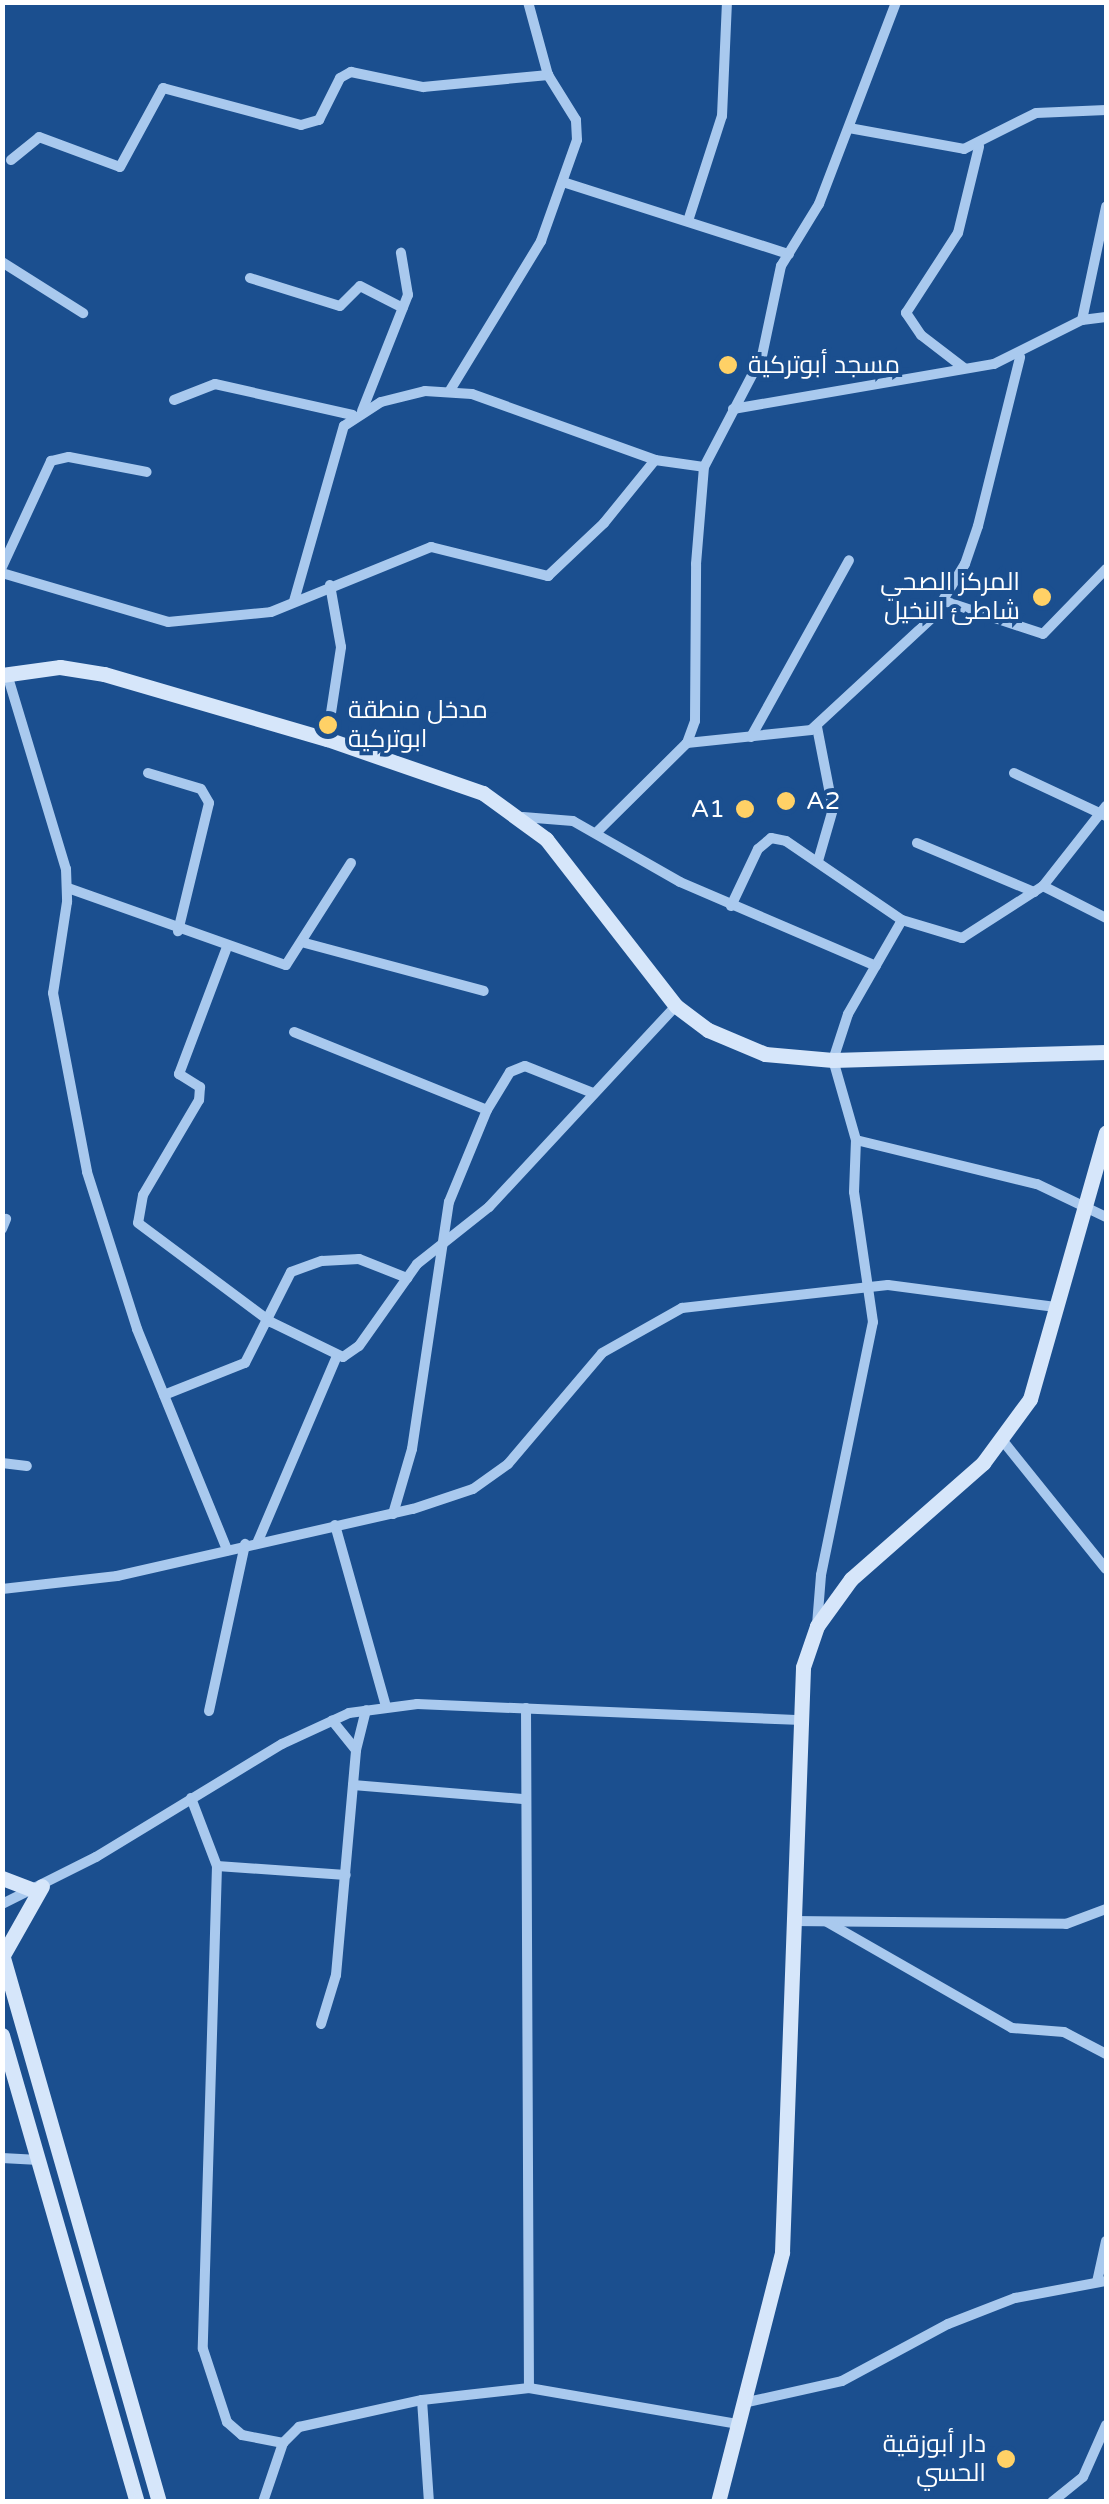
<!DOCTYPE html>
<html>
<head>
<meta charset="utf-8">
<style>
	body { margin:0 }
	#map { position:relative; width:1109px; height:2504px; overflow:hidden; background:#1b4f8f; font-family:"Varela Round",Cairo,sans-serif }
	div>[style] { position:absolute }
	.street>* { height:10px; margin:-5px; padding:0 5px; transform-origin:5px; border-radius:5px; background:#a9c9ee }
	.secondary>* { height:15px; margin:-7.5px; padding:0 7.5px; transform-origin:7.5px; border-radius:7.5px; background:#d6e6fa }
	.dots>* { width:28px; height:28px; translate:-50% -50%; box-sizing:border-box; border:5px solid #1b4f8f; border-radius:50% }
	span { translate:-50% -50%; white-space:nowrap; text-align:center; line-height:1.15; -webkit-text-stroke:8px #1b4f8f; paint-order:stroke }
	.poi-label { font-size:25px; color:#fff }
	.left { translate:0 -50%; text-align:left }
	.right { translate:-100% -50%; text-align:right }
	.frame { position:absolute; inset:0; border:5px solid #fff; pointer-events:none }
</style>
</head>
<body>
<div id="map">
	<div class="street">
		<div style="left:849px;top:128px;width:117px;rotate:10.3deg"></div>
		<div style="left:964px;top:149px;width:80px;rotate:-26.6deg"></div>
		<div style="left:1036px;top:113px;width:70px;rotate:-2.5deg"></div>
		<div style="left:11px;top:160px;width:36px;rotate:-39deg"></div>
		<div style="left:39px;top:137px;width:86px;rotate:20.3deg"></div>
		<div style="left:120px;top:167px;width:90px;rotate:-61.4deg"></div>
		<div style="left:163px;top:88px;width:143px;rotate:15deg"></div>
		<div style="left:301px;top:125px;width:19px;rotate:-16deg"></div>
		<div style="left:319px;top:120px;width:47px;rotate:-63.4deg"></div>
		<div style="left:340px;top:78px;width:13px;rotate:-29deg"></div>
		<div style="left:351px;top:72px;width:74px;rotate:11.8deg"></div>
		<div style="left:423px;top:87px;width:126px;rotate:-5.5deg"></div>
		<div style="left:566px;top:183px;width:234px;rotate:17.7deg"></div>
		<div style="left:688px;top:221px;width:110px;rotate:-72.1deg"></div>
		<div style="left:722px;top:116px;width:114px;rotate:-87.5deg"></div>
		<div style="left:2px;top:262px;width:96px;rotate:32.2deg"></div>
		<div style="left:250px;top:278px;width:94px;rotate:17.3deg"></div>
		<div style="left:340px;top:306px;width:28px;rotate:-45deg"></div>
		<div style="left:360px;top:286px;width:48px;rotate:27.1deg"></div>
		<div style="left:1082px;top:320px;width:116px;rotate:-78deg"></div>
		<div style="left:964px;top:368px;width:54px;rotate:-142.5deg"></div>
		<div style="left:921px;top:335px;width:27px;rotate:-124deg"></div>
		<div style="left:906px;top:313px;width:95px;rotate:-57deg"></div>
		<div style="left:958px;top:233px;width:89px;rotate:-76.3deg"></div>
		<div style="left:449px;top:392px;width:177px;rotate:-58.6deg"></div>
		<div style="left:541px;top:241px;width:107px;rotate:-70.4deg"></div>
		<div style="left:577px;top:140px;width:20px;rotate:-93deg"></div>
		<div style="left:576px;top:120px;width:53px;rotate:-121.9deg"></div>
		<div style="left:548px;top:75px;width:76px;rotate:-105.3deg"></div>
		<div style="left:174px;top:400px;width:44px;rotate:-21.3deg"></div>
		<div style="left:215px;top:384px;width:141px;rotate:12.7deg"></div>
		<div style="left:733px;top:409px;width:265px;rotate:-9.8deg"></div>
		<div style="left:994px;top:364px;width:98px;rotate:-26.6deg"></div>
		<div style="left:1082px;top:320px;width:24px;rotate:-7deg"></div>
		<div style="left:362px;top:411px;width:125px;rotate:-68.4deg"></div>
		<div style="left:408px;top:295px;width:43px;rotate:-99.5deg"></div>
		<div style="left:2px;top:567px;width:117px;rotate:-65.2deg"></div>
		<div style="left:51px;top:461px;width:18px;rotate:-13deg"></div>
		<div style="left:69px;top:457px;width:79px;rotate:10.9deg"></div>
		<div style="left:2px;top:573px;width:173px;rotate:16.4deg"></div>
		<div style="left:168px;top:622px;width:103px;rotate:-5.5deg"></div>
		<div style="left:271px;top:612px;width:173px;rotate:-22.1deg"></div>
		<div style="left:431px;top:547px;width:121px;rotate:13.9deg"></div>
		<div style="left:548px;top:576px;width:77px;rotate:-43.4deg"></div>
		<div style="left:604px;top:523px;width:81px;rotate:-51deg"></div>
		<div style="left:655px;top:460px;width:49px;rotate:8.1deg"></div>
		<div style="left:294px;top:601px;width:182px;rotate:-74.1deg"></div>
		<div style="left:344px;top:426px;width:44px;rotate:-33deg"></div>
		<div style="left:381px;top:402px;width:45px;rotate:-14deg"></div>
		<div style="left:425px;top:391px;width:47px;rotate:3.7deg"></div>
		<div style="left:472px;top:394px;width:195px;rotate:19.8deg"></div>
		<div style="left:944px;top:601px;width:104px;rotate:18.4deg"></div>
		<div style="left:1043px;top:634px;width:91px;rotate:-45.9deg"></div>
		<div style="left:7px;top:674px;width:204px;rotate:73.2deg"></div>
		<div style="left:66px;top:869px;width:33px;rotate:88deg"></div>
		<div style="left:67px;top:902px;width:92px;rotate:98.7deg"></div>
		<div style="left:53px;top:993px;width:182px;rotate:79.2deg"></div>
		<div style="left:87px;top:1172px;width:165px;rotate:72.3deg"></div>
		<div style="left:137px;top:1329px;width:239px;rotate:67.8deg"></div>
		<div style="left:817px;top:727px;width:84px;rotate:79deg"></div>
		<div style="left:833px;top:809px;width:54px;rotate:106.1deg"></div>
		<div style="left:751px;top:737px;width:202px;rotate:-61deg"></div>
		<div style="left:327px;top:739px;width:93px;rotate:-81.3deg"></div>
		<div style="left:341px;top:647px;width:63px;rotate:-100.1deg"></div>
		<div style="left:687px;top:743px;width:125px;rotate:-6deg"></div>
		<div style="left:811px;top:730px;width:165px;rotate:-42.8deg"></div>
		<div style="left:932px;top:618px;width:63px;rotate:-58.6deg"></div>
		<div style="left:965px;top:564px;width:40px;rotate:-71.1deg"></div>
		<div style="left:978px;top:526px;width:174px;rotate:-76deg"></div>
		<div style="left:148px;top:773px;width:55px;rotate:16.8deg"></div>
		<div style="left:201px;top:789px;width:16px;rotate:60deg"></div>
		<div style="left:209px;top:803px;width:132px;rotate:103.6deg"></div>
		<div style="left:1014px;top:773px;width:102px;rotate:25.1deg"></div>
		<div style="left:523px;top:817px;width:50px;rotate:4.6deg"></div>
		<div style="left:573px;top:821px;width:123px;rotate:29.7deg"></div>
		<div style="left:680px;top:882px;width:213px;rotate:23.2deg"></div>
		<div style="left:597px;top:832px;width:127px;rotate:-44.7deg"></div>
		<div style="left:687px;top:743px;width:23px;rotate:-70deg"></div>
		<div style="left:695px;top:721px;width:157px;rotate:-89.6deg"></div>
		<div style="left:696px;top:564px;width:97px;rotate:-85.3deg"></div>
		<div style="left:704px;top:467px;width:125px;rotate:-62.4deg"></div>
		<div style="left:762px;top:356px;width:92px;rotate:-78.1deg"></div>
		<div style="left:781px;top:266px;width:73px;rotate:-58.5deg"></div>
		<div style="left:819px;top:204px;width:216px;rotate:-69.1deg"></div>
		<div style="left:917px;top:843px;width:127px;rotate:22.7deg"></div>
		<div style="left:1043px;top:886px;width:71px;rotate:26.9deg"></div>
		<div style="left:68px;top:888px;width:231px;rotate:19.5deg"></div>
		<div style="left:286px;top:965px;width:121px;rotate:-57.5deg"></div>
		<div style="left:731px;top:906px;width:63px;rotate:-64.7deg"></div>
		<div style="left:758px;top:849px;width:17px;rotate:-40deg"></div>
		<div style="left:771px;top:838px;width:15px;rotate:11deg"></div>
		<div style="left:786px;top:841px;width:140px;rotate:34.3deg"></div>
		<div style="left:902px;top:920px;width:63px;rotate:16.7deg"></div>
		<div style="left:962px;top:938px;width:96px;rotate:-32.7deg"></div>
		<div style="left:1043px;top:886px;width:102px;rotate:-51.8deg"></div>
		<div style="left:305px;top:943px;width:185px;rotate:15deg"></div>
		<div style="left:227px;top:947px;width:136px;rotate:110.7deg"></div>
		<div style="left:179px;top:1074px;width:25px;rotate:32deg"></div>
		<div style="left:200px;top:1087px;width:13px;rotate:94deg"></div>
		<div style="left:199px;top:1100px;width:110px;rotate:120.5deg"></div>
		<div style="left:143px;top:1195px;width:28px;rotate:100deg"></div>
		<div style="left:138px;top:1223px;width:166px;rotate:36.7deg"></div>
		<div style="left:271px;top:1322px;width:80px;rotate:25.9deg"></div>
		<div style="left:343px;top:1357px;width:19px;rotate:-35deg"></div>
		<div style="left:359px;top:1346px;width:100px;rotate:-54.7deg"></div>
		<div style="left:417px;top:1264px;width:92px;rotate:-38.4deg"></div>
		<div style="left:489px;top:1207px;width:275px;rotate:-47.1deg"></div>
		<div style="left:294px;top:1032px;width:208px;rotate:22deg"></div>
		<div style="left:856px;top:1140px;width:186px;rotate:13.7deg"></div>
		<div style="left:1037px;top:1184px;width:76px;rotate:25.6deg"></div>
		<div style="left:2px;top:1229px;width:11px;rotate:-68deg"></div>
		<div style="left:164px;top:1395px;width:87px;rotate:-21.6deg"></div>
		<div style="left:245px;top:1363px;width:102px;rotate:-63.2deg"></div>
		<div style="left:291px;top:1272px;width:33px;rotate:-20deg"></div>
		<div style="left:322px;top:1261px;width:37px;rotate:-3deg"></div>
		<div style="left:359px;top:1259px;width:52px;rotate:21.6deg"></div>
		<div style="left:1003px;top:1441px;width:164px;rotate:51.2deg"></div>
		<div style="left:2px;top:1463px;width:25px;rotate:7deg"></div>
		<div style="left:393px;top:1514px;width:68px;rotate:-73.7deg"></div>
		<div style="left:412px;top:1449px;width:250px;rotate:-81.5deg"></div>
		<div style="left:449px;top:1202px;width:100px;rotate:-67.6deg"></div>
		<div style="left:487px;top:1110px;width:44px;rotate:-58.8deg"></div>
		<div style="left:510px;top:1072px;width:16px;rotate:-22deg"></div>
		<div style="left:525px;top:1066px;width:73px;rotate:21.7deg"></div>
		<div style="left:335px;top:1525px;width:188px;rotate:74.3deg"></div>
		<div style="left:258px;top:1541px;width:201px;rotate:-66.9deg"></div>
		<div style="left:2px;top:1589px;width:116px;rotate:-6.4deg"></div>
		<div style="left:117px;top:1576px;width:303px;rotate:-12.8deg"></div>
		<div style="left:413px;top:1509px;width:63px;rotate:-18.4deg"></div>
		<div style="left:473px;top:1489px;width:43px;rotate:-35.5deg"></div>
		<div style="left:508px;top:1464px;width:145px;rotate:-49.7deg"></div>
		<div style="left:602px;top:1353px;width:92px;rotate:-29.4deg"></div>
		<div style="left:682px;top:1308px;width:207px;rotate:-6.4deg"></div>
		<div style="left:888px;top:1285px;width:169px;rotate:7.5deg"></div>
		<div style="left:817px;top:1625px;width:50px;rotate:-85.4deg"></div>
		<div style="left:821px;top:1575px;width:258px;rotate:-78.4deg"></div>
		<div style="left:873px;top:1322px;width:131px;rotate:-98.3deg"></div>
		<div style="left:854px;top:1192px;width:52px;rotate:-87.8deg"></div>
		<div style="left:856px;top:1140px;width:83px;rotate:-106deg"></div>
		<div style="left:833px;top:1060px;width:48px;rotate:-71.9deg"></div>
		<div style="left:848px;top:1014px;width:108px;rotate:-60.1deg"></div>
		<div style="left:526px;top:1708px;width:680px;rotate:89.75deg"></div>
		<div style="left:209px;top:1711px;width:171px;rotate:-77.8deg"></div>
		<div style="left:356px;top:1750px;width:41px;rotate:-76deg"></div>
		<div style="left:353px;top:1785px;width:173px;rotate:4.7deg"></div>
		<div style="left:191px;top:1798px;width:73px;rotate:69.1deg"></div>
		<div style="left:217px;top:1866px;width:483px;rotate:91.7deg"></div>
		<div style="left:203px;top:2349px;width:77px;rotate:71.8deg"></div>
		<div style="left:227px;top:2422px;width:20px;rotate:41deg"></div>
		<div style="left:242px;top:2435px;width:42px;rotate:11deg"></div>
		<div style="left:217px;top:1866px;width:129px;rotate:4deg"></div>
		<div style="left:2px;top:1904px;width:105px;rotate:-26.6deg"></div>
		<div style="left:96px;top:1857px;width:218px;rotate:-31.3deg"></div>
		<div style="left:282px;top:1744px;width:74px;rotate:-24.8deg"></div>
		<div style="left:349px;top:1713px;width:69px;rotate:-7.5deg"></div>
		<div style="left:417px;top:1704px;width:379px;rotate:2.4deg"></div>
		<div style="left:792px;top:1921px;width:274px;rotate:0.6deg"></div>
		<div style="left:1066px;top:1924px;width:43px;rotate:-20.6deg"></div>
		<div style="left:827px;top:1922px;width:213px;rotate:29.8deg"></div>
		<div style="left:1012px;top:2028px;width:52px;rotate:4.4deg"></div>
		<div style="left:1064px;top:2032px;width:47px;rotate:27.6deg"></div>
		<div style="left:321px;top:2024px;width:51px;rotate:-73deg"></div>
		<div style="left:336px;top:1975px;width:226px;rotate:-84.9deg"></div>
		<div style="left:356px;top:1750px;width:38px;rotate:-129deg"></div>
		<div style="left:2px;top:2158px;width:37px;rotate:3deg"></div>
		<div style="left:1097px;top:2282px;width:42px;rotate:-77.6deg"></div>
		<div style="left:422px;top:2400px;width:102px;rotate:86.1deg"></div>
		<div style="left:743px;top:2403px;width:101px;rotate:-12.5deg"></div>
		<div style="left:842px;top:2381px;width:120px;rotate:-28.3deg"></div>
		<div style="left:948px;top:2324px;width:72px;rotate:-21.2deg"></div>
		<div style="left:1015px;top:2298px;width:93px;rotate:-10.6deg"></div>
		<div style="left:263px;top:2502px;width:62px;rotate:-71.3deg"></div>
		<div style="left:283px;top:2443px;width:23px;rotate:-45deg"></div>
		<div style="left:299px;top:2427px;width:126px;rotate:-12.4deg"></div>
		<div style="left:422px;top:2400px;width:108px;rotate:-6.4deg"></div>
		<div style="left:529px;top:2388px;width:211px;rotate:9.8deg"></div>
		<div style="left:1052px;top:2502px;width:40px;rotate:-39deg"></div>
		<div style="left:1083px;top:2477px;width:57px;rotate:-66.1deg"></div>
	</div>
	<div class="secondary">
		<div style="left:2px;top:675px;width:59px;rotate:-7.9deg"></div>
		<div style="left:60px;top:667px;width:45px;rotate:9deg"></div>
		<div style="left:104px;top:674px;width:232px;rotate:16.3deg"></div>
		<div style="left:327px;top:739px;width:165px;rotate:19.1deg"></div>
		<div style="left:483px;top:793px;width:78px;rotate:36.1deg"></div>
		<div style="left:546px;top:839px;width:212px;rotate:52.1deg"></div>
		<div style="left:676px;top:1006px;width:40px;rotate:37deg"></div>
		<div style="left:708px;top:1030px;width:62px;rotate:22.8deg"></div>
		<div style="left:765px;top:1054px;width:68px;rotate:5deg"></div>
		<div style="left:833px;top:1060px;width:273px;rotate:-1.7deg"></div>
		<div style="left:2px;top:1878px;width:33px;rotate:21deg"></div>
		<div style="left:2px;top:1954px;width:570px;rotate:74.01deg"></div>
		<div style="left:3px;top:1955px;width:79px;rotate:-60.5deg"></div>
		<div style="left:2px;top:2035px;width:486px;rotate:73.9deg"></div>
		<div style="left:718px;top:2502px;width:258px;rotate:-75.6deg"></div>
		<div style="left:782px;top:2252px;width:585px;rotate:-87.94deg"></div>
		<div style="left:803px;top:1667px;width:43px;rotate:-71.1deg"></div>
		<div style="left:817px;top:1626px;width:58px;rotate:-54.1deg"></div>
		<div style="left:851px;top:1579px;width:176px;rotate:-41.3deg"></div>
		<div style="left:983px;top:1463px;width:79px;rotate:-53.7deg"></div>
		<div style="left:1030px;top:1399px;width:277px;rotate:-74.1deg"></div>
	</div>
	<div class="dots">
		<div style="left:728px;top:365px;background:#ffd166"></div>
		<div style="left:1042px;top:597px;background:#ffd166"></div>
		<div style="left:328px;top:725px;background:#ffd166"></div>
		<div style="left:786px;top:801px;background:#ffd166"></div>
		<div style="left:745px;top:809px;background:#ffd166"></div>
		<div style="left:1006px;top:2459px;background:#ffd166"></div>
	</div>
	<div class="poi-label">
		<span class="left" style="left:748px;top:365px">مسجد أبوتركية</span>
		<span class="right" style="left:1020px;top:597px">المركز الصحي<br>شاطئ النخيل</span>
		<span class="left" style="left:348px;top:725px">مدخل منطقة<br>ابوتركية</span>
		<span class="left" style="left:806px;top:801px">A2</span>
		<span class="right" style="left:725px;top:809px">A1</span>
		<span class="right" style="left:986px;top:2459px">دار أبوزقية<br>الحسي</span>
	</div>
	<div class="frame"></div>
</div>
</body>
</html>
